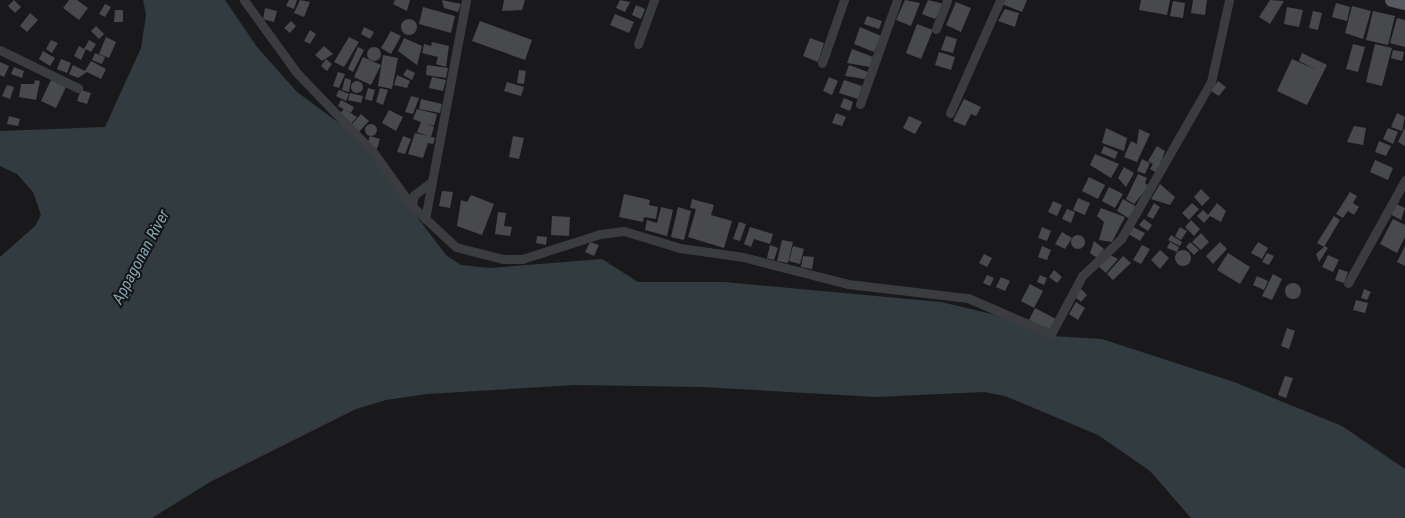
<!DOCTYPE html>
<html>
<head>
<meta charset="utf-8">
<style>
	body { margin:0 }
	#map { position:relative; width:1405px; height:518px; overflow:hidden; background:#19191b; font-family:"Roboto Condensed",sans-serif }
	div>[style] { position:absolute }
	.water>* { inset:0; background:#323b40 }
	.building>* { inset:0; background:#48494d }
	.round { border-radius:50% }
	.street>* { height:9px; margin:-4.5px; padding:0 4.5px; transform-origin:4.5px; border-radius:4.5px; background:#3a3c3f }
	.primary>* { height:14px; margin:-7px; padding:0 7px; transform-origin:7px; border-radius:7px; background:#56595e }
	span { translate:-50% -50%; white-space:nowrap; text-align:center; line-height:1.15; -webkit-text-stroke:4px #141416; paint-order:stroke }
	.water-label { font-size:16px; color:#86a3b1; font-style:italic }
</style>
</head>
<body>
<div id="map">
	<div class="water">
		<div style="clip-path:polygon(143px 0,225px 0,257px 47px,297px 92px,343px 126px,369px 154px,446px 255px,461px 265px,490px 268px,602px 259px,638px 282px,724px 282px,941px 302px,996px 315px,1052px 336px,1102px 339px,1234px 382px,1342px 426px,1405px 469px,1405px 518px,1191px 518px,1150px 471px,1098px 435px,1005px 396px,984px 392px,876px 397px,702px 387px,575px 385px,427px 394px,386px 400px,356px 409px,210px 482px,152px 518px,0 518px,0 257px,35px 226px,41px 215px,33px 192px,17px 174px,0 166px,0 131px,105px 127px,141px 48px,146px 15px)"></div>
	</div>
	<div class="building">
		<div style="clip-path:polygon(14px 0,21px 7px,15px 13px,8px 6px)"></div>
		<div style="clip-path:polygon(69px 0,77px 0,88px 8px,79px 20px,63px 8px)"></div>
		<div style="clip-path:polygon(289px 0,297px 0,294px 9px,286px 6px)"></div>
		<div style="clip-path:polygon(300px 0,310px 2px,304px 17px,294px 13px)"></div>
		<div style="clip-path:polygon(395px 0,410px 0,407px 11px,393px 4px)"></div>
		<div style="clip-path:polygon(442px 0,461px 4px,458px 12px,444px 8px)"></div>
		<div style="clip-path:polygon(504px 0,525px 0,522px 10px,502px 11px)"></div>
		<div style="clip-path:polygon(620px 0,630px 2px,625px 12px,616px 8px)"></div>
		<div style="clip-path:polygon(905px 0,920px 3px,911px 26px,896px 20px)"></div>
		<div style="clip-path:polygon(928px 0,944px 4px,935px 19px,922px 14px)"></div>
		<div style="clip-path:polygon(1004px 0,1027px 0,1022px 12px,1002px 4px)"></div>
		<div style="clip-path:polygon(1141px 0,1170px 0,1167px 15px,1139px 10px)"></div>
		<div style="clip-path:polygon(1193px 0,1207px 0,1205px 15px,1191px 13px)"></div>
		<div style="clip-path:polygon(1270px 0,1284px 1px,1270px 24px,1259px 17px)"></div>
		<div style="clip-path:polygon(1173px 1px,1185px 3px,1183px 18px,1170px 16px)"></div>
		<div style="clip-path:polygon(956px 2px,971px 8px,961px 32px,946px 25px)"></div>
		<div style="clip-path:polygon(1336px 3px,1350px 7px,1347px 21px,1332px 17px)"></div>
		<div style="clip-path:polygon(105px 4px,111px 7px,105px 17px,99px 14px)"></div>
		<div style="clip-path:polygon(636px 5px,645px 9px,641px 19px,632px 15px)"></div>
		<div style="clip-path:polygon(1352px 6px,1371px 11px,1363px 39px,1345px 33px)"></div>
		<div style="clip-path:polygon(423px 7px,455px 16px,451px 33px,419px 24px)"></div>
		<div style="clip-path:polygon(1287px 7px,1303px 10px,1299px 27px,1284px 24px)"></div>
		<div style="clip-path:polygon(265px 8px,277px 11px,274px 22px,263px 19px)"></div>
		<div style="clip-path:polygon(1005px 9px,1019px 13px,1015px 27px,998px 21px)"></div>
		<div style="clip-path:polygon(115px 10px,123px 10px,123px 22px,114px 22px)"></div>
		<div style="clip-path:polygon(1313px 11px,1322px 13px,1318px 30px,1309px 28px)"></div>
		<div style="clip-path:polygon(1373px 11px,1395px 16px,1388px 45px,1366px 40px)"></div>
		<div style="clip-path:polygon(30px 13px,38px 20px,27px 32px,20px 26px)"></div>
		<div style="clip-path:polygon(615px 14px,634px 22px,629px 33px,610px 25px)"></div>
		<div style="clip-path:polygon(867px 16px,882px 21px,879px 29px,864px 24px)"></div>
		<div style="clip-path:polygon(1397px 18px,1405px 20px,1405px 47px,1390px 43px)"></div>
		<div class="round" style="left:401px;top:19px;width:16px;height:16px"></div>
		<div style="clip-path:polygon(291px 21px,296px 26px,290px 33px,284px 28px)"></div>
		<div style="clip-path:polygon(480px 21px,532px 40px,525px 60px,472px 41px)"></div>
		<div style="clip-path:polygon(917px 24px,933px 30px,921px 59px,906px 53px)"></div>
		<div style="clip-path:polygon(96px 26px,104px 34px,99px 39px,91px 31px)"></div>
		<div style="clip-path:polygon(364px 27px,374px 32px,370px 39px,361px 34px)"></div>
		<div style="clip-path:polygon(860px 27px,881px 36px,874px 52px,854px 44px)"></div>
		<div style="clip-path:polygon(310px 30px,316px 34px,310px 44px,304px 41px)"></div>
		<div style="clip-path:polygon(391px 31px,401px 36px,391px 54px,381px 48px)"></div>
		<div style="clip-path:polygon(946px 36px,957px 39px,953px 53px,941px 50px)"></div>
		<div style="clip-path:polygon(106px 37px,116px 42px,109px 58px,99px 54px)"></div>
		<div style="clip-path:polygon(349px 37px,359px 42px,344px 67px,334px 62px)"></div>
		<div style="clip-path:polygon(404px 38px,422px 46px,417px 65px,398px 51px)"></div>
		<div style="clip-path:polygon(810px 38px,824px 43px,818px 62px,803px 56px)"></div>
		<div style="clip-path:polygon(51px 40px,58px 43px,52px 53px,46px 49px)"></div>
		<div style="clip-path:polygon(89px 40px,96px 44px,91px 52px,86px 49px,81px 60px,74px 56px,79px 46px,84px 49px)"></div>
		<div style="clip-path:polygon(432px 42px,449px 46px,446px 67px,436px 64px,438px 57px,422px 53px,424px 44px,431px 46px)"></div>
		<div style="clip-path:polygon(1353px 44px,1365px 47px,1358px 72px,1346px 69px)"></div>
		<div style="clip-path:polygon(1375px 44px,1392px 48px,1382px 86px,1366px 82px)"></div>
		<div style="clip-path:polygon(324px 46px,333px 54px,322px 61px,315px 55px)"></div>
		<div style="clip-path:polygon(358px 47px,364px 50px,353px 72px,348px 69px)"></div>
		<div class="round" style="left:367px;top:47px;width:14px;height:14px"></div>
		<div style="clip-path:polygon(852px 49px,873px 57px,870px 67px,847px 63px)"></div>
		<div style="clip-path:polygon(1393px 50px,1404px 52px,1402px 61px,1391px 58px)"></div>
		<div style="clip-path:polygon(43px 51px,55px 58px,50px 66px,39px 59px)"></div>
		<div style="clip-path:polygon(939px 52px,955px 57px,951px 70px,935px 65px)"></div>
		<div style="clip-path:polygon(95px 53px,105px 57px,102px 64px,92px 60px)"></div>
		<div style="clip-path:polygon(1302px 53px,1327px 65px,1307px 105px,1277px 91px,1292px 59px,1317px 70px,1299px 61px)"></div>
		<div style="clip-path:polygon(383px 55px,398px 58px,392px 89px,378px 86px)"></div>
		<div style="clip-path:polygon(363px 57px,381px 65px,371px 85px,354px 77px)"></div>
		<div style="clip-path:polygon(61px 59px,71px 63px,67px 73px,57px 69px)"></div>
		<div style="clip-path:polygon(326px 59px,332px 64px,327px 71px,321px 66px)"></div>
		<div style="clip-path:polygon(91px 61px,106px 69px,101px 79px,87px 72px,78px 78px,69px 74px,73px 65px,85px 71px)"></div>
		<div style="clip-path:polygon(0 62px,9px 66px,4px 77px,0 75px)"></div>
		<div style="clip-path:polygon(427px 65px,448px 68px,446px 78px,426px 75px)"></div>
		<div style="clip-path:polygon(849px 65px,868px 72px,865px 79px,845px 76px)"></div>
		<div style="clip-path:polygon(14px 67px,24px 71px,22px 78px,11px 74px)"></div>
		<div style="clip-path:polygon(407px 69px,415px 73px,412px 80px,403px 75px)"></div>
		<div style="clip-path:polygon(519px 70px,526px 71px,524px 84px,517px 83px)"></div>
		<div style="clip-path:polygon(338px 72px,345px 74px,339px 88px,333px 86px)"></div>
		<div style="clip-path:polygon(397px 75px,410px 81px,407px 88px,394px 85px)"></div>
		<div style="clip-path:polygon(432px 77px,446px 80px,443px 91px,429px 88px)"></div>
		<div style="clip-path:polygon(829px 77px,838px 81px,832px 95px,823px 91px)"></div>
		<div style="clip-path:polygon(345px 78px,351px 80px,349px 92px,342px 90px)"></div>
		<div style="clip-path:polygon(35px 80px,40px 81px,36px 100px,19px 97px,21px 84px,34px 84px)"></div>
		<div style="clip-path:polygon(51px 80px,66px 87px,56px 108px,41px 101px)"></div>
		<div style="clip-path:polygon(844px 80px,862px 86px,858px 99px,839px 93px)"></div>
		<div class="round" style="left:351px;top:81px;width:12px;height:12px"></div>
		<div style="clip-path:polygon(1218px 81px,1226px 87px,1219px 96px,1211px 91px)"></div>
		<div style="clip-path:polygon(507px 82px,524px 87px,521px 96px,504px 91px)"></div>
		<div style="clip-path:polygon(7px 85px,14px 87px,10px 99px,2px 96px)"></div>
		<div style="clip-path:polygon(368px 88px,375px 90px,372px 101px,365px 99px)"></div>
		<div style="clip-path:polygon(380px 88px,388px 90px,383px 105px,376px 102px)"></div>
		<div style="clip-path:polygon(81px 90px,91px 93px,87px 104px,77px 101px)"></div>
		<div style="clip-path:polygon(339px 90px,349px 94px,346px 101px,336px 96px)"></div>
		<div style="clip-path:polygon(350px 93px,363px 96px,361px 103px,348px 100px)"></div>
		<div style="clip-path:polygon(411px 96px,419px 98px,413px 114px,405px 112px)"></div>
		<div style="clip-path:polygon(844px 98px,853px 102px,850px 111px,840px 107px)"></div>
		<div style="clip-path:polygon(421px 99px,442px 104px,440px 113px,419px 109px)"></div>
		<div style="clip-path:polygon(964px 99px,981px 107px,976px 116px,971px 114px,965px 126px,953px 121px)"></div>
		<div style="clip-path:polygon(341px 100px,354px 107px,351px 113px,338px 106px)"></div>
		<div style="clip-path:polygon(344px 109px,357px 117px,349px 126px,340px 113px)"></div>
		<div style="clip-path:polygon(417px 109px,437px 114px,434px 126px,426px 123px,434px 127px,431px 137px,435px 138px,433px 144px,428px 143px,423px 158px,408px 154px,415px 133px,429px 136px,417px 132px,421px 122px,413px 119px)"></div>
		<div style="clip-path:polygon(389px 110px,403px 117px,396px 131px,382px 123px)"></div>
		<div style="clip-path:polygon(836px 113px,846px 117px,842px 126px,832px 123px)"></div>
		<div style="clip-path:polygon(1397px 113px,1405px 117px,1402px 131px,1391px 127px)"></div>
		<div style="clip-path:polygon(361px 114px,369px 121px,357px 134px,349px 127px)"></div>
		<div style="clip-path:polygon(9px 116px,20px 119px,18px 126px,7px 124px)"></div>
		<div style="clip-path:polygon(909px 116px,922px 122px,915px 134px,903px 128px)"></div>
		<div class="round" style="left:365px;top:124px;width:12px;height:12px"></div>
		<div style="clip-path:polygon(1354px 126px,1366px 128px,1363px 145px,1347px 142px)"></div>
		<div style="clip-path:polygon(1405px 127px,1405px 146px,1398px 142px)"></div>
		<div style="clip-path:polygon(1106px 128px,1127px 138px,1124px 151px,1102px 143px)"></div>
		<div style="clip-path:polygon(1388px 128px,1398px 132px,1393px 144px,1383px 139px)"></div>
		<div style="clip-path:polygon(1139px 129px,1150px 134px,1137px 162px,1124px 157px,1131px 141px,1137px 144px)"></div>
		<div style="clip-path:polygon(370px 136px,380px 139px,377px 149px,367px 145px)"></div>
		<div style="clip-path:polygon(403px 136px,411px 139px,405px 154px,397px 152px)"></div>
		<div style="clip-path:polygon(513px 136px,524px 138px,519px 159px,509px 157px)"></div>
		<div style="clip-path:polygon(1379px 141px,1391px 146px,1386px 156px,1375px 152px)"></div>
		<div style="clip-path:polygon(1104px 146px,1118px 152px,1115px 159px,1101px 153px)"></div>
		<div style="clip-path:polygon(1157px 146px,1165px 151px,1157px 173px,1150px 169px,1153px 164px,1148px 161px)"></div>
		<div style="clip-path:polygon(1095px 154px,1119px 164px,1111px 178px,1090px 165px)"></div>
		<div style="clip-path:polygon(1142px 159px,1150px 163px,1145px 174px,1137px 171px)"></div>
		<div style="clip-path:polygon(1375px 160px,1393px 168px,1388px 180px,1370px 172px)"></div>
		<div style="clip-path:polygon(1124px 167px,1134px 173px,1126px 187px,1118px 178px)"></div>
		<div style="clip-path:polygon(1138px 174px,1147px 178px,1145px 183px,1149px 186px,1134px 204px,1126px 199px)"></div>
		<div style="clip-path:polygon(1089px 177px,1105px 185px,1098px 199px,1082px 191px)"></div>
		<div style="clip-path:polygon(1160px 184px,1175px 197px,1170px 205px,1151px 199px)"></div>
		<div style="clip-path:polygon(1109px 187px,1123px 194px,1115px 208px,1102px 201px)"></div>
		<div style="clip-path:polygon(1201px 189px,1210px 198px,1202px 206px,1194px 197px)"></div>
		<div style="clip-path:polygon(442px 191px,453px 192px,450px 208px,439px 206px)"></div>
		<div style="clip-path:polygon(1350px 192px,1357px 196px,1353px 203px,1359px 207px,1354px 215px,1348px 211px,1343px 218px,1336px 214px)"></div>
		<div style="clip-path:polygon(624px 194px,650px 200px,649px 205px,658px 207px,656px 219px,644px 217px,643px 222px,619px 217px)"></div>
		<div style="clip-path:polygon(471px 195px,494px 204px,482px 235px,457px 226px,461px 200px,467px 202px)"></div>
		<div style="clip-path:polygon(1078px 198px,1090px 203px,1085px 215px,1073px 210px)"></div>
		<div style="clip-path:polygon(692px 199px,714px 205px,711px 215px,732px 221px,724px 248px,688px 237px,696px 209px,690px 208px)"></div>
		<div style="clip-path:polygon(1123px 199px,1137px 207px,1130px 219px,1117px 211px)"></div>
		<div style="clip-path:polygon(1053px 201px,1062px 205px,1057px 216px,1048px 212px)"></div>
		<div style="clip-path:polygon(1154px 203px,1160px 207px,1153px 219px,1147px 216px)"></div>
		<div style="clip-path:polygon(1192px 203px,1199px 209px,1189px 220px,1182px 213px)"></div>
		<div style="clip-path:polygon(1217px 203px,1226px 211px,1221px 222px,1210px 216px,1204px 223px,1197px 216px,1203px 210px,1208px 215px)"></div>
		<div style="clip-path:polygon(1396px 204px,1405px 208px,1401px 220px,1390px 214px)"></div>
		<div style="clip-path:polygon(661px 207px,673px 210px,667px 236px,645px 230px,647px 220px,657px 223px)"></div>
		<div style="clip-path:polygon(678px 207px,691px 211px,684px 240px,671px 237px)"></div>
		<div style="clip-path:polygon(1101px 208px,1125px 217px,1112px 242px,1099px 240px,1104px 222px,1097px 216px)"></div>
		<div style="clip-path:polygon(1067px 209px,1075px 212px,1071px 223px,1062px 219px)"></div>
		<div style="clip-path:polygon(498px 212px,506px 213px,504px 226px,512px 227px,510px 236px,495px 234px)"></div>
		<div style="clip-path:polygon(552px 216px,570px 217px,569px 236px,551px 235px)"></div>
		<div style="clip-path:polygon(1334px 216px,1340px 220px,1324px 247px,1317px 243px)"></div>
		<div style="clip-path:polygon(1144px 219px,1152px 225px,1148px 231px,1139px 225px)"></div>
		<div style="clip-path:polygon(1393px 219px,1405px 225px,1405px 237px,1397px 253px,1380px 244px)"></div>
		<div style="clip-path:polygon(1191px 220px,1200px 229px,1194px 236px,1185px 227px)"></div>
		<div style="clip-path:polygon(739px 222px,746px 224px,740px 241px,733px 239px)"></div>
		<div style="clip-path:polygon(1131px 226px,1145px 233px,1140px 241px,1127px 233px)"></div>
		<div style="clip-path:polygon(750px 227px,773px 234px,770px 244px,754px 239px,751px 247px,744px 244px)"></div>
		<div style="clip-path:polygon(1042px 227px,1051px 231px,1047px 241px,1038px 238px)"></div>
		<div style="clip-path:polygon(1180px 227px,1187px 231px,1181px 240px,1175px 236px)"></div>
		<div style="clip-path:polygon(1062px 232px,1072px 238px,1065px 249px,1055px 244px)"></div>
		<div style="clip-path:polygon(1201px 233px,1209px 242px,1201px 250px,1192px 242px)"></div>
		<div style="clip-path:polygon(1171px 235px,1182px 242px,1180px 246px,1168px 240px)"></div>
		<div class="round" style="left:1071px;top:235px;width:14px;height:14px"></div>
		<div style="clip-path:polygon(537px 236px,547px 237px,546px 245px,536px 243px)"></div>
		<div style="clip-path:polygon(782px 240px,793px 242px,788px 263px,777px 261px)"></div>
		<div style="clip-path:polygon(1094px 241px,1104px 249px,1097px 258px,1090px 253px)"></div>
		<div style="clip-path:polygon(590px 242px,599px 245px,594px 256px,585px 252px)"></div>
		<div style="clip-path:polygon(1170px 242px,1179px 247px,1177px 252px,1167px 248px)"></div>
		<div style="clip-path:polygon(1190px 242px,1199px 250px,1194px 255px,1186px 247px)"></div>
		<div style="clip-path:polygon(1220px 242px,1227px 249px,1213px 264px,1206px 256px)"></div>
		<div style="clip-path:polygon(1258px 242px,1268px 248px,1262px 259px,1251px 253px)"></div>
		<div style="clip-path:polygon(770px 245px,778px 248px,774px 260px,767px 258px)"></div>
		<div style="clip-path:polygon(1142px 245px,1150px 249px,1141px 264px,1133px 260px)"></div>
		<div style="clip-path:polygon(793px 246px,804px 249px,800px 264px,789px 261px)"></div>
		<div style="clip-path:polygon(1042px 246px,1051px 250px,1047px 260px,1038px 257px)"></div>
		<div style="clip-path:polygon(1325px 246px,1328px 248px,1319px 262px,1316px 254px)"></div>
		<div style="clip-path:polygon(1405px 246px,1405px 266px,1397px 262px)"></div>
		<div style="clip-path:polygon(1160px 250px,1169px 258px,1160px 269px,1151px 260px)"></div>
		<div class="round" style="left:1175px;top:250px;width:16px;height:16px"></div>
		<div style="clip-path:polygon(1228px 253px,1250px 267px,1240px 284px,1217px 270px)"></div>
		<div style="clip-path:polygon(1267px 253px,1274px 256px,1269px 265px,1262px 262px)"></div>
		<div style="clip-path:polygon(984px 254px,992px 258px,987px 267px,979px 263px)"></div>
		<div style="clip-path:polygon(1108px 254px,1118px 259px,1106px 273px,1097px 265px)"></div>
		<div style="clip-path:polygon(1328px 255px,1339px 260px,1333px 272px,1322px 267px)"></div>
		<div style="clip-path:polygon(803px 256px,814px 257px,812px 269px,801px 267px)"></div>
		<div style="clip-path:polygon(1123px 256px,1131px 263px,1113px 280px,1107px 274px)"></div>
		<div style="clip-path:polygon(1339px 269px,1348px 272px,1344px 283px,1335px 280px)"></div>
		<div style="clip-path:polygon(1054px 270px,1062px 277px,1057px 283px,1049px 277px)"></div>
		<div style="clip-path:polygon(1273px 274px,1282px 279px,1272px 300px,1262px 296px)"></div>
		<div style="clip-path:polygon(987px 275px,994px 278px,990px 286px,983px 283px)"></div>
		<div style="clip-path:polygon(1040px 275px,1047px 278px,1044px 285px,1037px 282px)"></div>
		<div style="clip-path:polygon(1257px 276px,1268px 281px,1264px 290px,1253px 285px)"></div>
		<div style="clip-path:polygon(1001px 277px,1010px 281px,1005px 291px,996px 287px)"></div>
		<div class="round" style="left:1285px;top:283px;width:16px;height:16px"></div>
		<div style="clip-path:polygon(1030px 284px,1043px 291px,1034px 308px,1021px 301px)"></div>
		<div style="clip-path:polygon(1081px 289px,1087px 295px,1081px 302px,1075px 297px)"></div>
		<div style="clip-path:polygon(1364px 289px,1371px 292px,1367px 300px,1361px 298px)"></div>
		<div style="clip-path:polygon(1356px 300px,1368px 303px,1365px 313px,1353px 310px)"></div>
		<div style="clip-path:polygon(1076px 302px,1085px 308px,1078px 320px,1069px 314px)"></div>
		<div style="clip-path:polygon(1035px 308px,1058px 320px,1051px 333px,1028px 322px)"></div>
		<div style="clip-path:polygon(1287px 328px,1295px 331px,1289px 349px,1281px 346px)"></div>
		<div style="clip-path:polygon(1285px 376px,1293px 378px,1286px 398px,1278px 395px)"></div>
	</div>
	<div class="street">
		<div style="left:244px;top:0;width:90px;rotate:54deg"></div>
		<div style="left:297px;top:73px;width:110px;rotate:46.1deg"></div>
		<div style="left:373px;top:152px;width:67px;rotate:54.2deg"></div>
		<div style="left:412px;top:206px;width:60px;rotate:43deg"></div>
		<div style="left:456px;top:247px;width:49px;rotate:14.3deg"></div>
		<div style="left:503px;top:259px;width:19px"></div>
		<div style="left:522px;top:259px;width:82px;rotate:-17.8deg"></div>
		<div style="left:600px;top:234px;width:24px;rotate:-7deg"></div>
		<div style="left:624px;top:231px;width:59px;rotate:16.9deg"></div>
		<div style="left:680px;top:248px;width:64px;rotate:8.1deg"></div>
		<div style="left:743px;top:257px;width:108px;rotate:14.4deg"></div>
		<div style="left:848px;top:284px;width:121px;rotate:6.7deg"></div>
		<div style="left:968px;top:298px;width:90px;rotate:23.4deg"></div>
		<div style="left:1051px;top:334px;width:66px;rotate:-61.9deg"></div>
		<div style="left:1082px;top:276px;width:54px;rotate:-43.5deg"></div>
		<div style="left:1121px;top:239px;width:181px;rotate:-60.2deg"></div>
		<div style="left:1211px;top:82px;width:84px;rotate:-77.6deg"></div>
		<div style="left:936px;top:29px;width:31px;rotate:-69deg"></div>
		<div style="left:638px;top:44px;width:47px;rotate:-70deg"></div>
		<div style="left:0;top:50px;width:87px;rotate:26deg"></div>
		<div style="left:822px;top:63px;width:67px;rotate:-70.8deg"></div>
		<div style="left:860px;top:104px;width:110px;rotate:-70.4deg"></div>
		<div style="left:950px;top:113px;width:124px;rotate:-66.1deg"></div>
		<div style="left:412px;top:206px;width:11px;rotate:-80deg"></div>
		<div style="left:414px;top:195px;width:21px;rotate:-37deg"></div>
		<div style="left:425px;top:219px;width:223px;rotate:-79.4deg"></div>
		<div style="left:1348px;top:283px;width:118px;rotate:-61deg"></div>
	</div>
	<div class="primary">
		<div style="left:1392px;top:0;width:13px;rotate:13deg"></div>
	</div>
	<div class="water-label">
		<span style="left:141px;top:257px;rotate:-62deg">Appagonan River</span>
	</div>
</div>
</body>
</html>
